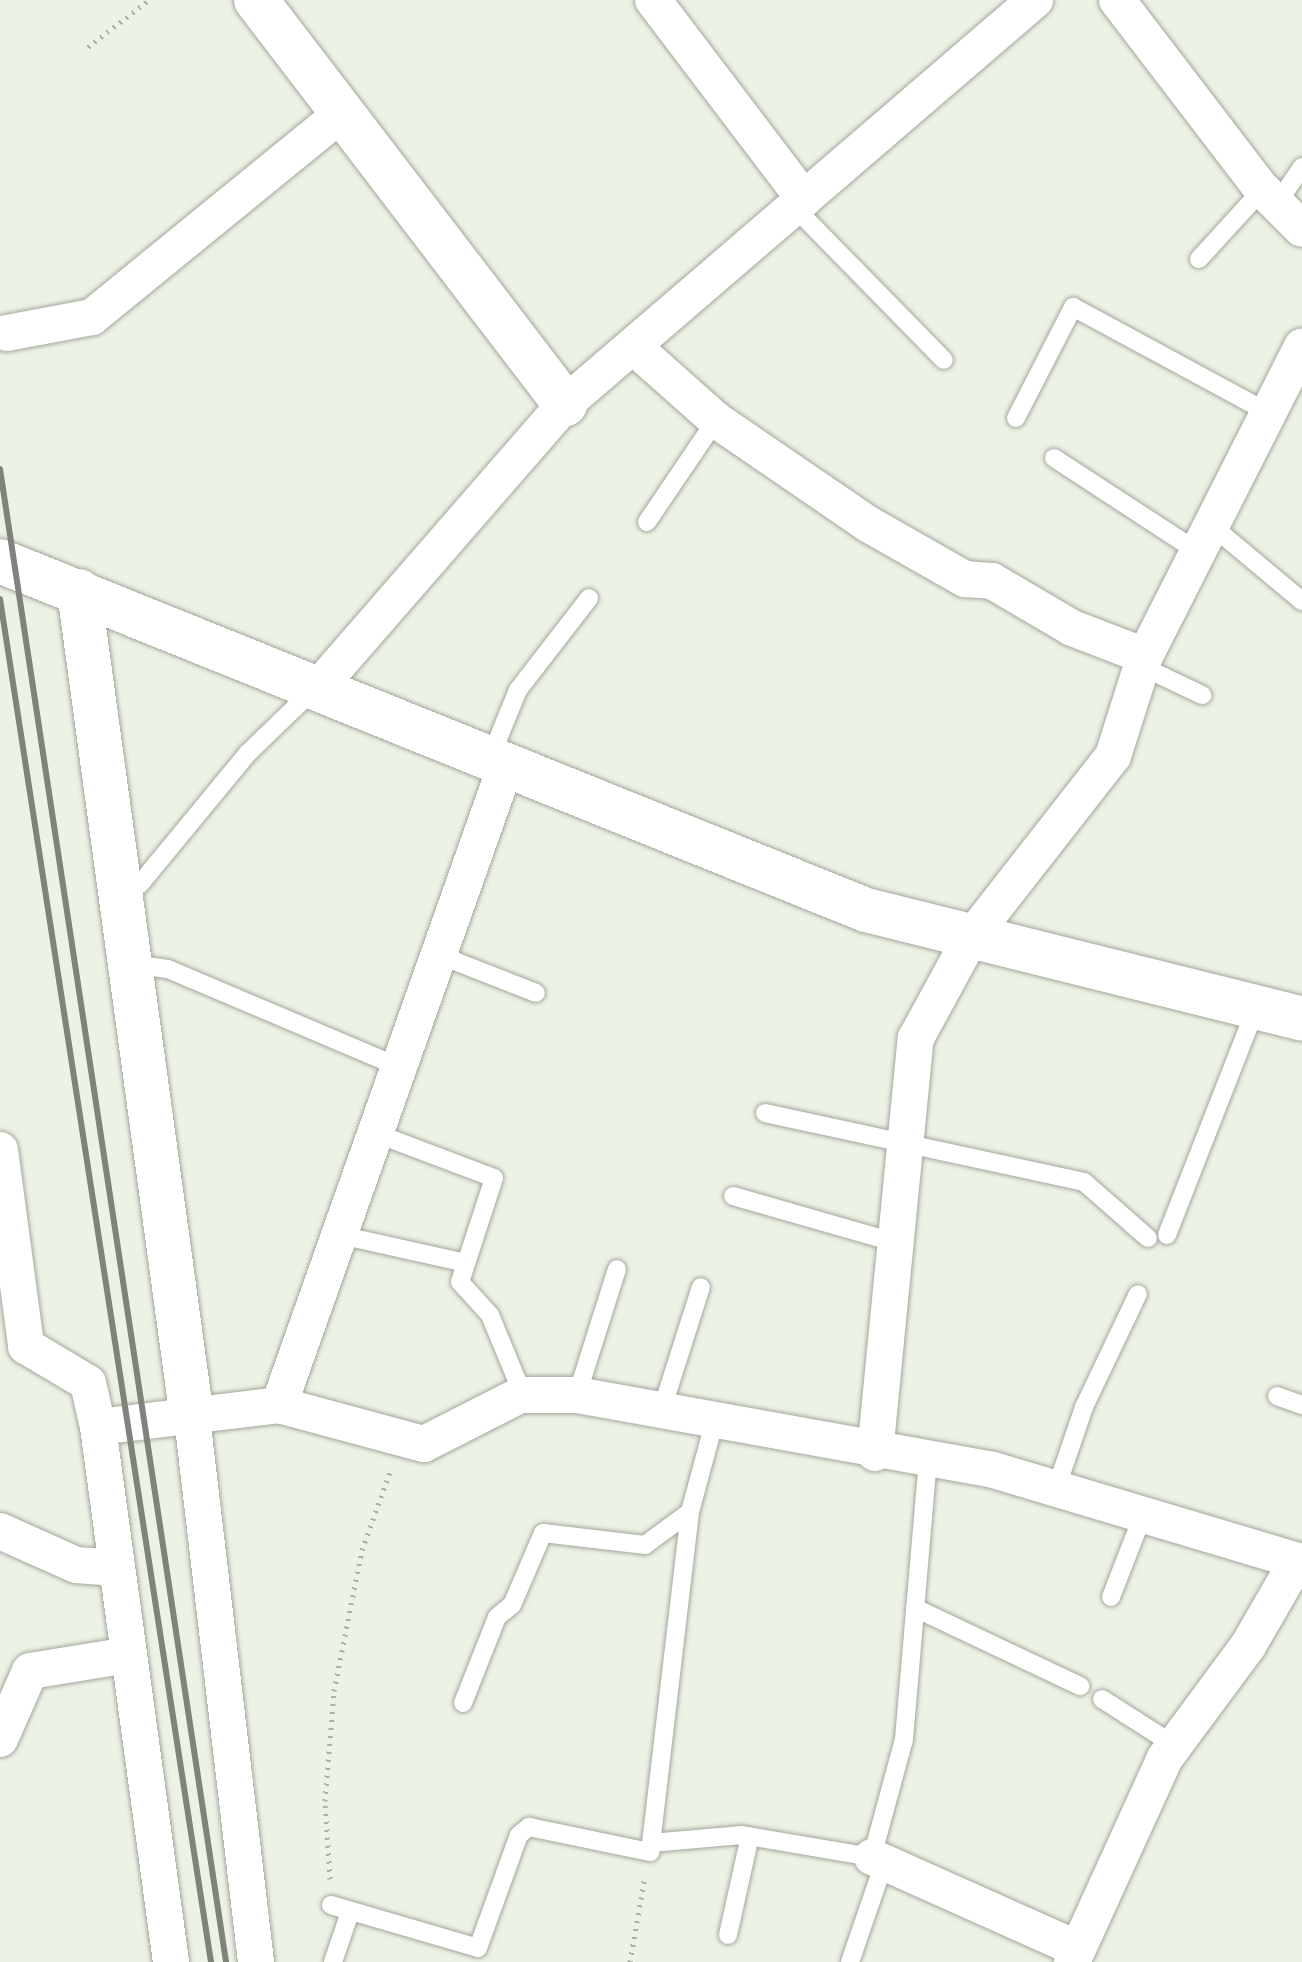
<!DOCTYPE html>
<html>
<head>
<meta charset="utf-8">
<style>
	body { margin:0 }
	#map { position:relative; width:1302px; height:1962px; overflow:hidden; background:#edf2e6; font-family:Karla,sans-serif }
	div>[style] { position:absolute }
	.path>* { height:5px; margin-top:-2.5px; transform-origin:0; background:repeating-linear-gradient(90deg,#acb0a6 0 2px,transparent 0 8px) }
	.roads { filter:drop-shadow(0 0 2px #a3a79c) drop-shadow(0 0 2px #a3a79c) }
	.service>* { height:18px; margin:-9px; padding:0 9px; transform-origin:9px; border-radius:9px; background:#fff }
	.minor>* { height:36px; margin:-18px; padding:0 18px; transform-origin:18px; border-radius:18px; background:#fff }
	.tertiary>* { height:44px; margin:-22px; padding:0 22px; transform-origin:22px; border-radius:22px; background:#fff }
	.rail>* { height:6px; margin:-3px; padding:0 3px; transform-origin:3px; border-radius:3px; background:#80837b }
	span { translate:-50% -50%; white-space:nowrap; text-align:center; line-height:1.15; -webkit-text-stroke:6px #fbfff5; paint-order:stroke }
</style>
</head>
<body>
<div id="map">
	<div class="path">
		<div style="left:88px;top:47px;width:77px;rotate:-37.6deg"></div>
		<div style="left:330px;top:1879px;width:78px;rotate:-93.7deg"></div>
		<div style="left:325px;top:1801px;width:110px;rotate:-85.3deg"></div>
		<div style="left:334px;top:1691px;width:144px;rotate:-78.8deg"></div>
		<div style="left:362px;top:1550px;width:86px;rotate:-70.3deg"></div>
		<div style="left:630px;top:1962px;width:87px;rotate:-80.1deg"></div>
	</div>
	<div class="roads">
		<div class="service">
			<div style="left:1276px;top:205px;width:46px;rotate:-55.6deg"></div>
			<div style="left:794px;top:207px;width:214px;rotate:45.6deg"></div>
			<div style="left:1199px;top:259px;width:93px;rotate:-47.6deg"></div>
			<div style="left:1016px;top:418px;width:125px;rotate:-62.8deg"></div>
			<div style="left:1073px;top:307px;width:223px;rotate:28.4deg"></div>
			<div style="left:1054px;top:458px;width:172px;rotate:33.1deg"></div>
			<div style="left:647px;top:522px;width:123px;rotate:-55.9deg"></div>
			<div style="left:1211px;top:525px;width:119px;rotate:39.9deg"></div>
			<div style="left:1141px;top:666px;width:68px;rotate:25.4deg"></div>
			<div style="left:489px;top:761px;width:77px;rotate:-67.8deg"></div>
			<div style="left:518px;top:690px;width:116px;rotate:-52.3deg"></div>
			<div style="left:121px;top:888px;width:19px;rotate:-12deg"></div>
			<div style="left:140px;top:884px;width:170px;rotate:-50.5deg"></div>
			<div style="left:248px;top:753px;width:81px;rotate:-44deg"></div>
			<div style="left:439px;top:955px;width:104px;rotate:21.4deg"></div>
			<div style="left:132px;top:964px;width:36px;rotate:8deg"></div>
			<div style="left:168px;top:969px;width:251px;rotate:23deg"></div>
			<div style="left:765px;top:1113px;width:326px;rotate:12.2deg"></div>
			<div style="left:1084px;top:1182px;width:85px;rotate:41.2deg"></div>
			<div style="left:375px;top:1133px;width:127px;rotate:20.7deg"></div>
			<div style="left:494px;top:1178px;width:109px;rotate:108.1deg"></div>
			<div style="left:460px;top:1282px;width:45px;rotate:47.7deg"></div>
			<div style="left:490px;top:1315px;width:87px;rotate:67.6deg"></div>
			<div style="left:733px;top:1196px;width:171px;rotate:16deg"></div>
			<div style="left:340px;top:1235px;width:129px;rotate:12.5deg"></div>
			<div style="left:1167px;top:1235px;width:244px;rotate:-68.6deg"></div>
			<div style="left:577px;top:1395px;width:132px;rotate:-72.4deg"></div>
			<div style="left:1277px;top:1396px;width:27px;rotate:20deg"></div>
			<div style="left:661px;top:1412px;width:131px;rotate:-72.3deg"></div>
			<div style="left:714px;top:1423px;width:92px;rotate:105.1deg"></div>
			<div style="left:690px;top:1512px;width:333px;rotate:96.7deg"></div>
			<div style="left:651px;top:1843px;width:91px;rotate:-5deg"></div>
			<div style="left:742px;top:1835px;width:132px;rotate:9.6deg"></div>
			<div style="left:872px;top:1857px;width:122px;rotate:-74.8deg"></div>
			<div style="left:904px;top:1739px;width:280px;rotate:-85.1deg"></div>
			<div style="left:1056px;top:1489px;width:87px;rotate:-71.1deg"></div>
			<div style="left:1084px;top:1407px;width:125px;rotate:-64.5deg"></div>
			<div style="left:1111px;top:1597px;width:88px;rotate:-68.7deg"></div>
			<div style="left:915px;top:1608px;width:183px;rotate:25.3deg"></div>
			<div style="left:1102px;top:1699px;width:85px;rotate:32.6deg"></div>
			<div style="left:463px;top:1703px;width:92px;rotate:-68.4deg"></div>
			<div style="left:497px;top:1617px;width:19px;rotate:-39deg"></div>
			<div style="left:512px;top:1605px;width:78px;rotate:-66.7deg"></div>
			<div style="left:543px;top:1533px;width:103px;rotate:6.7deg"></div>
			<div style="left:645px;top:1545px;width:56px;rotate:-36.3deg"></div>
			<div style="left:331px;top:1905px;width:153px;rotate:16.3deg"></div>
			<div style="left:478px;top:1948px;width:120px;rotate:-70.1deg"></div>
			<div style="left:519px;top:1835px;width:13px;rotate:-39deg"></div>
			<div style="left:529px;top:1827px;width:124px;rotate:11.7deg"></div>
			<div style="left:728px;top:1935px;width:101px;rotate:-77.5deg"></div>
			<div style="left:333px;top:1962px;width:53px;rotate:-71.2deg"></div>
			<div style="left:850px;top:1962px;width:105px;rotate:-71deg"></div>
		</div>
		<div class="minor">
			<div style="left:653px;top:0;width:250px;rotate:52.8deg"></div>
			<div style="left:1117px;top:0;width:235px;rotate:52.6deg"></div>
			<div style="left:1260px;top:187px;width:59px;rotate:45deg"></div>
			<div style="left:7px;top:333px;width:86px;rotate:-10.7deg"></div>
			<div style="left:92px;top:317px;width:324px;rotate:-39.2deg"></div>
			<div style="left:634px;top:347px;width:110px;rotate:41.7deg"></div>
			<div style="left:716px;top:420px;width:184px;rotate:34.4deg"></div>
			<div style="left:868px;top:524px;width:112px;rotate:29.6deg"></div>
			<div style="left:965px;top:579px;width:27px;rotate:4deg"></div>
			<div style="left:992px;top:581px;width:93px;rotate:30.4deg"></div>
			<div style="left:1072px;top:628px;width:78px;rotate:21deg"></div>
			<div style="left:317px;top:689px;width:378px;rotate:-49deg"></div>
			<div style="left:565px;top:404px;width:620px;rotate:-40.68deg"></div>
			<div style="left:0;top:1150px;width:198px;rotate:82.4deg"></div>
			<div style="left:26px;top:1346px;width:72px;rotate:30.8deg"></div>
			<div style="left:88px;top:1383px;width:45px;rotate:77.2deg"></div>
			<div style="left:98px;top:1427px;width:540px;rotate:82.23deg"></div>
			<div style="left:279px;top:1405px;width:676px;rotate:-70.47deg"></div>
			<div style="left:192px;top:1418px;width:548px;rotate:83.29deg"></div>
			<div style="left:98px;top:1427px;width:182px;rotate:-6.9deg"></div>
			<div style="left:279px;top:1405px;width:150px;rotate:15.1deg"></div>
			<div style="left:424px;top:1444px;width:108px;rotate:-27deg"></div>
			<div style="left:520px;top:1395px;width:57px"></div>
			<div style="left:577px;top:1395px;width:423px;rotate:10.2deg"></div>
			<div style="left:993px;top:1470px;width:322px;rotate:16.6deg"></div>
			<div style="left:875px;top:1453px;width:417px;rotate:-84.4deg"></div>
			<div style="left:916px;top:1038px;width:113px;rotate:-61.4deg"></div>
			<div style="left:970px;top:939px;width:232px;rotate:-52deg"></div>
			<div style="left:1113px;top:756px;width:105px;rotate:-72.3deg"></div>
			<div style="left:1145px;top:656px;width:347px;rotate:-63.1deg"></div>
			<div style="left:0;top:1531px;width:83px;rotate:24.1deg"></div>
			<div style="left:76px;top:1565px;width:41px;rotate:4.2deg"></div>
			<div style="left:0;top:1739px;width:74px;rotate:-66.2deg"></div>
			<div style="left:30px;top:1671px;width:100px;rotate:-9.2deg"></div>
			<div style="left:872px;top:1857px;width:222px;rotate:24.1deg"></div>
			<div style="left:1072px;top:1962px;width:224px;rotate:-65.5deg"></div>
			<div style="left:1165px;top:1758px;width:139px;rotate:-53.5deg"></div>
			<div style="left:1248px;top:1646px;width:98px;rotate:-60deg"></div>
		</div>
		<div class="tertiary">
			<div style="left:256px;top:0;width:509px;rotate:52.59deg"></div>
			<div style="left:0;top:561px;width:934px;rotate:21.95deg"></div>
			<div style="left:866px;top:910px;width:449px;rotate:14deg"></div>
			<div style="left:79px;top:591px;width:835px;rotate:82.22deg"></div>
		</div>
	</div>
	<div class="rail">
		<div style="left:0;top:469px;width:1510px;rotate:81.39deg"></div>
		<div style="left:0;top:599px;width:1379px;rotate:81.2deg"></div>
	</div>
</div>
</body>
</html>
